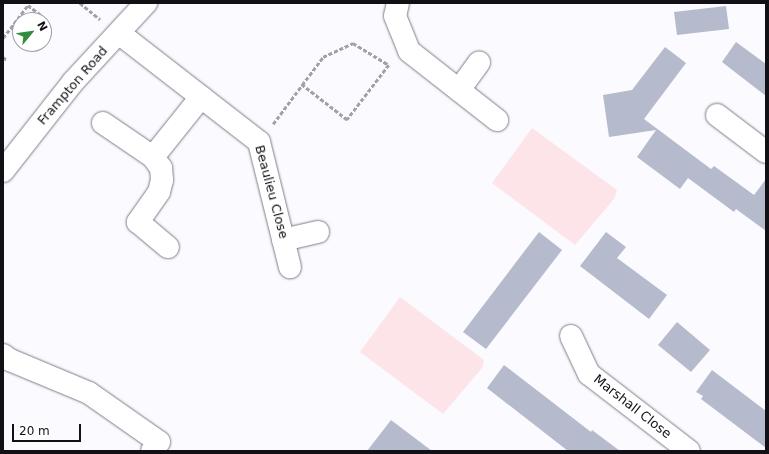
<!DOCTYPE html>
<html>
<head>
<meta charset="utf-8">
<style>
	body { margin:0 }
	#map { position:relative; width:769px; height:454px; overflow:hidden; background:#fbfafe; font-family:"DejaVu Sans",sans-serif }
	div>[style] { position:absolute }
	.green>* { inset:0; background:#fde4e8 }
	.building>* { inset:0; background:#b5bacd }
	.path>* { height:2.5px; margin-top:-1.25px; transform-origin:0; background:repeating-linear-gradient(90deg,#a2a1a5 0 4px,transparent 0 6px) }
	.roads { filter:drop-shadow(0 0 1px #827b8c) drop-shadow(0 0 1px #827b8c) }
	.minor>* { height:22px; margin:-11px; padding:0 11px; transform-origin:11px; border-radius:11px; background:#fff }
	span { translate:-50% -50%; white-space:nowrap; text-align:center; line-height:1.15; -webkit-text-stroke:3px #fff; paint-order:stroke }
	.street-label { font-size:13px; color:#120f15 }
	.frame { position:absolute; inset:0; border:4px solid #120f15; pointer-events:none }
	.north { position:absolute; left:12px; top:12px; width:40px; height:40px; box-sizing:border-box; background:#fff; border:1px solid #a09fa1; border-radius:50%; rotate:61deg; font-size:11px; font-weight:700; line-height:16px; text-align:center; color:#120f15 }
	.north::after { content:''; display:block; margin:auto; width:14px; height:18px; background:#338c3c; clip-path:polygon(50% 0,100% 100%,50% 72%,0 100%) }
	.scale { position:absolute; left:12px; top:424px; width:69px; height:18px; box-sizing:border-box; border:2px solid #120f15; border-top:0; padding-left:5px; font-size:12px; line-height:14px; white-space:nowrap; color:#120f15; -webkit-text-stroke:3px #fff; paint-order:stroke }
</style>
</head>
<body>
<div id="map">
	<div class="green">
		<div style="clip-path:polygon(532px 128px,617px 190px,614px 199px,575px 245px,492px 183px)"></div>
		<div style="clip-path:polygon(400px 297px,484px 360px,482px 368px,443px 414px,360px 352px)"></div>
	</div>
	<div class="building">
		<div style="clip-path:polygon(726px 6px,729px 29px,677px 35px,674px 12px)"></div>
		<div style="clip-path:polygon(736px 42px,766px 64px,766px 96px,722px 62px)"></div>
		<div style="clip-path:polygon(665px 47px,686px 63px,644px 119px,711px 169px,714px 166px,754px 195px,766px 179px,766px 231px,736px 209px,734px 212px,688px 178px,680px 189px,637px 157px,656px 130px,609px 137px,603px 95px,632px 90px)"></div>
		<div style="clip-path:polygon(539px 232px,562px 250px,486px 349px,463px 332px)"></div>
		<div style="clip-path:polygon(606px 232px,626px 247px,617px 258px,667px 295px,649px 319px,580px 266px)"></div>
		<div style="clip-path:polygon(677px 322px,710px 350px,691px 372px,658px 345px)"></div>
		<div style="clip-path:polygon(504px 365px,591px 432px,592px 430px,620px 451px,568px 451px,487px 388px)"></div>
		<div style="clip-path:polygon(712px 370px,766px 411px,766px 448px,701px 399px,703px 396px,696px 392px)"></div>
		<div style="clip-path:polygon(391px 420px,432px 451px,367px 451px)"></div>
	</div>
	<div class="path">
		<div style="left:80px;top:3px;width:26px;rotate:39deg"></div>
		<div style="left:11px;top:27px;width:11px;rotate:38deg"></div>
		<div style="left:3px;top:38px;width:41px;rotate:-52.9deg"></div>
		<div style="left:28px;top:5px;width:18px;rotate:38deg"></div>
		<div style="left:3px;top:57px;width:5px;rotate:37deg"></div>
		<div style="left:273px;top:124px;width:49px;rotate:-53.4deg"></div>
		<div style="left:302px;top:85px;width:35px;rotate:-53deg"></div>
		<div style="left:323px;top:57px;width:33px;rotate:-25deg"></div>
		<div style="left:353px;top:43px;width:42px;rotate:31.4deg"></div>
		<div style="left:389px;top:65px;width:69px;rotate:127.4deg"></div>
		<div style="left:347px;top:120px;width:57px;rotate:-142.1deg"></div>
	</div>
	<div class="roads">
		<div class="minor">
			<div style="left:398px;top:3px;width:13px;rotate:103deg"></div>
			<div style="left:395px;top:16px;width:38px;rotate:68deg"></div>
			<div style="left:409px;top:51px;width:112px;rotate:38.1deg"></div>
			<div style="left:120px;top:34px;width:176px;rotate:37.8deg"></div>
			<div style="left:259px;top:142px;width:129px;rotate:76.1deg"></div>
			<div style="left:459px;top:90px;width:34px;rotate:-54deg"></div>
			<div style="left:717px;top:115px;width:61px;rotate:37.1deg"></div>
			<div style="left:103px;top:123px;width:60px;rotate:34.2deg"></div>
			<div style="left:153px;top:157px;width:14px;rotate:54deg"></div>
			<div style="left:161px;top:168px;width:12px;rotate:85deg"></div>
			<div style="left:162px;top:180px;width:12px;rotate:104deg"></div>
			<div style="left:159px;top:192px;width:37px;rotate:125deg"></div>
			<div style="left:138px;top:222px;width:39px;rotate:40deg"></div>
			<div style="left:153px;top:157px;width:77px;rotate:-51.3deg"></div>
			<div style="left:3px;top:171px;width:113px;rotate:-51.8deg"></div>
			<div style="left:73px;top:82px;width:108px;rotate:-47.3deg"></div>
			<div style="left:283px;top:240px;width:36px;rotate:-13deg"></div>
			<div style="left:571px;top:336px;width:42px;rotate:64.7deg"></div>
			<div style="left:589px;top:374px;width:126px;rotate:37.6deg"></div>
			<div style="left:3px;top:355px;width:9px;rotate:36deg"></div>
			<div style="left:10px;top:360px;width:86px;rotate:22.7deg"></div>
			<div style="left:89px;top:393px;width:85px;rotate:35deg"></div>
			<div style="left:159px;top:442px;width:11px;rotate:128deg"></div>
		</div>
	</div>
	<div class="street-label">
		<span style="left:73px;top:86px;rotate:-49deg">Frampton Road</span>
		<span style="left:271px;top:192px;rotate:75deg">Beaulieu Close</span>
		<span style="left:632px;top:407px;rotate:38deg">Marshall Close</span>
	</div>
	<div class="frame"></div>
	<div class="north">N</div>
	<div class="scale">20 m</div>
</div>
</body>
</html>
